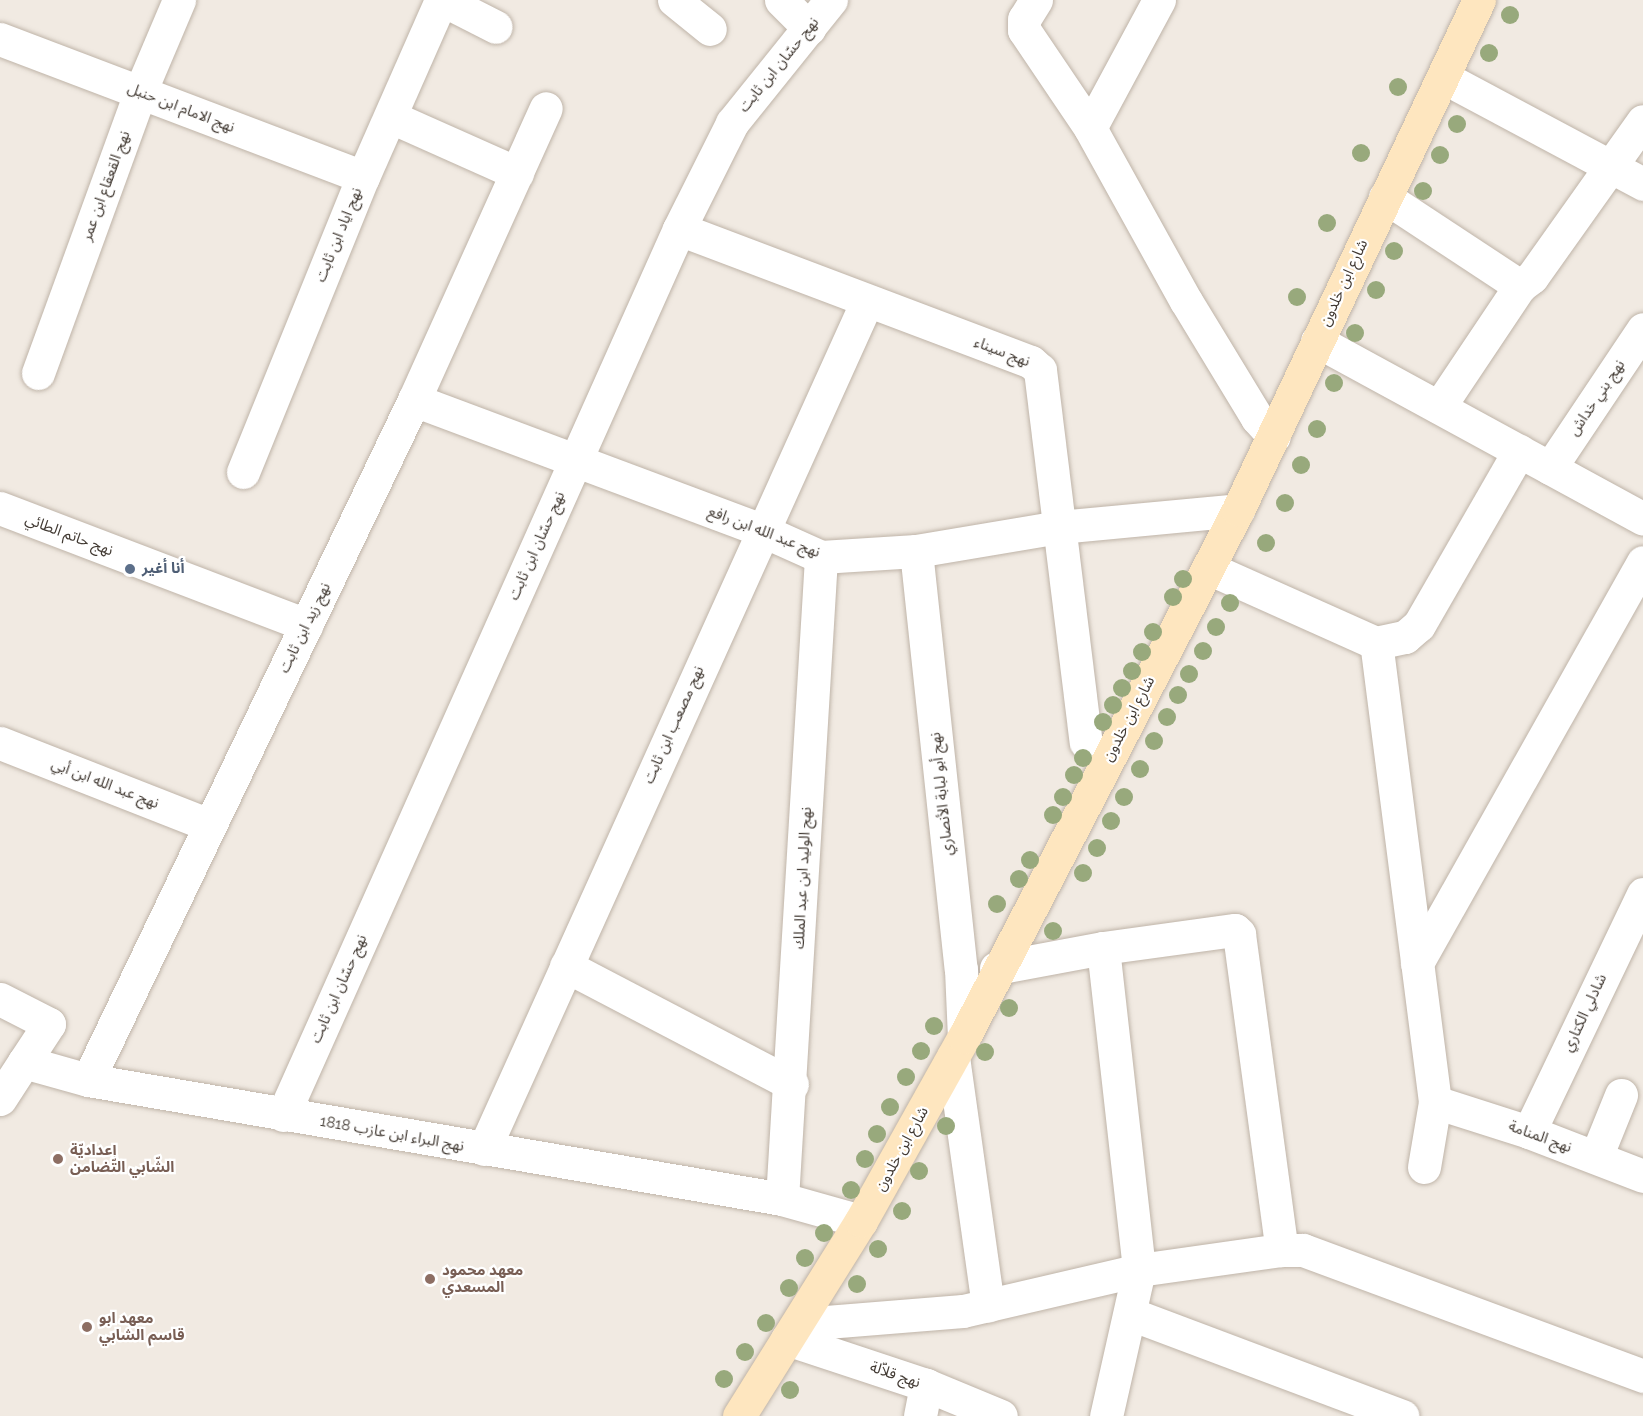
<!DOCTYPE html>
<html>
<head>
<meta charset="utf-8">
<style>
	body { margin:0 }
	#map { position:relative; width:1643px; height:1416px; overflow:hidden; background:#f1eae2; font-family:Raleway,"Noto Sans Arabic",sans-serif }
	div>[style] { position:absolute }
	.roads { filter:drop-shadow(0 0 2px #bfb4a8) drop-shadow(0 0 2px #bfb4a8) }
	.street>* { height:33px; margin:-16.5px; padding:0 16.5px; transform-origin:16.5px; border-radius:16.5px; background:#fff }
	.secondary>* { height:33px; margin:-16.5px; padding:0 16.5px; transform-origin:16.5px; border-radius:16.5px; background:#fee6bf }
	.trees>* { width:18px; height:18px; margin:-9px; border-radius:50%; background:#98a97c }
	.dots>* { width:16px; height:16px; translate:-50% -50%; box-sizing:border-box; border:3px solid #fff; border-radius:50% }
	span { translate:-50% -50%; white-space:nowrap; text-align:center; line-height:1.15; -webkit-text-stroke:4.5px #fff; paint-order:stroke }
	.street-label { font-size:15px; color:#423a33 }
	.service-label { font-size:15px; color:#4e5e75; font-weight:700 }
	.left { translate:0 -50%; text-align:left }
	.education-label { font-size:15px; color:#785e54; font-weight:700 }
</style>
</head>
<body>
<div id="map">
	<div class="roads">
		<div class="street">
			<div style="left:443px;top:0;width:59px;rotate:27deg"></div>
			<div style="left:674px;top:0;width:46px;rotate:38.9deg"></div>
			<div style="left:781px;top:0;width:40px;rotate:45deg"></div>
			<div style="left:1036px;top:0;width:22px;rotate:122deg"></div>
			<div style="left:1024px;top:19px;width:11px;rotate:90deg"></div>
			<div style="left:1024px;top:30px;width:118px;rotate:56deg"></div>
			<div style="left:1159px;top:0;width:145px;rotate:118.3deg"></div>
			<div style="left:1090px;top:128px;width:198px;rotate:61deg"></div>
			<div style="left:1186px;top:301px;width:137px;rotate:58.7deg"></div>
			<div style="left:1257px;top:418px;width:25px;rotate:48deg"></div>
			<div style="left:0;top:39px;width:388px;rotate:20.8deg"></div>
			<div style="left:1443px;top:77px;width:227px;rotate:28.1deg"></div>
			<div style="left:391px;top:117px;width:138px;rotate:24deg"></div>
			<div style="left:1385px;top:197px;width:162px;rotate:33.4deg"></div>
			<div style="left:679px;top:229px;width:376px;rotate:20.7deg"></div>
			<div style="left:1031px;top:362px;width:12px;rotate:42deg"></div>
			<div style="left:1040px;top:370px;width:375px;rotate:83deg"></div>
			<div style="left:1317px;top:341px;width:371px;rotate:28.6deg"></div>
			<div style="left:38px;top:373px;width:299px;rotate:-70deg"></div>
			<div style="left:140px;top:92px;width:100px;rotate:-67deg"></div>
			<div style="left:414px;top:400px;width:371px;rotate:20.5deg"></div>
			<div style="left:761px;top:530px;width:66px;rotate:24.2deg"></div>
			<div style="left:821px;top:557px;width:95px;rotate:-3.6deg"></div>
			<div style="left:916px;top:551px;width:145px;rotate:-9.5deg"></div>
			<div style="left:1059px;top:527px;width:180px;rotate:-5.4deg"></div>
			<div style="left:1439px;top:407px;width:146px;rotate:-56.2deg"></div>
			<div style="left:1520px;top:286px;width:15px;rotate:-37deg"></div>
			<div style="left:1532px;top:277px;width:191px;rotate:-54.6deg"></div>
			<div style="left:1550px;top:468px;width:167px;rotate:-56.2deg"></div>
			<div style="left:243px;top:472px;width:318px;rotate:-67.9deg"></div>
			<div style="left:363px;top:177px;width:193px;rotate:-66.2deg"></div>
			<div style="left:0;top:508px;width:328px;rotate:20.9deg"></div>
			<div style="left:916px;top:551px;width:420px;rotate:83.9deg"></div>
			<div style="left:961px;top:969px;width:68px;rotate:87.5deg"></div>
			<div style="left:1208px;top:568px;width:184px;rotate:24.1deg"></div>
			<div style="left:0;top:743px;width:225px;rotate:21.4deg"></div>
			<div style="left:1103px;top:948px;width:324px;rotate:83.6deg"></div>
			<div style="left:1139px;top:1270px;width:150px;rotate:102.7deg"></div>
			<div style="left:1417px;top:963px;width:460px;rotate:-60.6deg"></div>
			<div style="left:566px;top:966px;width:255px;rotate:27.6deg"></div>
			<div style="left:996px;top:968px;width:109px;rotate:-10.6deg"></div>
			<div style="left:1103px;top:948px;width:133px;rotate:-7.8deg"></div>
			<div style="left:1235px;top:930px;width:6px;rotate:45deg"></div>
			<div style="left:1239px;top:934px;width:319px;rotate:82.3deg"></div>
			<div style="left:0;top:999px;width:55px;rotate:27deg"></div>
			<div style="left:49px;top:1024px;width:45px;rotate:123.3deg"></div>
			<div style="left:24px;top:1062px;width:66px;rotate:15.7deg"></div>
			<div style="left:88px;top:1080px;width:704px;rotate:9.73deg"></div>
			<div style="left:782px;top:1199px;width:82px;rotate:15.6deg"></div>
			<div style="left:953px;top:1057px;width:251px;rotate:82deg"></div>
			<div style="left:88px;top:1080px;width:754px;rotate:-64.39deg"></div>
			<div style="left:414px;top:400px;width:320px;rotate:-65.7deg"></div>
			<div style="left:0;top:1099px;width:44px;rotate:-57deg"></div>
			<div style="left:1435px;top:1102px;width:99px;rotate:17.7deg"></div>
			<div style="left:1529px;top:1132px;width:122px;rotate:21.1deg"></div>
			<div style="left:283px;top:1115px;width:970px;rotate:-65.92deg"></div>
			<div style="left:679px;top:229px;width:119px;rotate:-63.4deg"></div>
			<div style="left:732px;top:123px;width:158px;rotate:-51.2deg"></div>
			<div style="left:1529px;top:1132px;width:264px;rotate:-64.4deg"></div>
			<div style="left:484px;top:1149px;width:930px;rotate:-65.69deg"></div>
			<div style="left:1596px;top:1157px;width:67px;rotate:-68deg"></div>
			<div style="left:1424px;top:1167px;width:66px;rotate:-80.4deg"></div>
			<div style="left:1435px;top:1102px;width:463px;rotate:-97.3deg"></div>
			<div style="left:1376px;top:643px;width:30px;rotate:-12deg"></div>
			<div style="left:1405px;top:637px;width:18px;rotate:-41deg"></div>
			<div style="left:1419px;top:625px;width:201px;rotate:-60.1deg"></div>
			<div style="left:782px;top:1199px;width:643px;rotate:-86.52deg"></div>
			<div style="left:1131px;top:1314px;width:290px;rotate:20.6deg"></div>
			<div style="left:801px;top:1320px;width:13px;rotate:13deg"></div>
			<div style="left:814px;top:1323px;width:149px;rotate:-4.6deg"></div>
			<div style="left:963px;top:1311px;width:181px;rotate:-13.1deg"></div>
			<div style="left:1139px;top:1270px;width:144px;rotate:-8deg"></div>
			<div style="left:1282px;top:1250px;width:21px"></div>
			<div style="left:1303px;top:1250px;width:363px;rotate:20.3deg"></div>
			<div style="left:787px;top:1339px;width:146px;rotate:18.3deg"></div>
			<div style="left:926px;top:1385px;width:81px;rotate:22.5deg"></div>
			<div style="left:920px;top:1416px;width:32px;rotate:-79deg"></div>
		</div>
		<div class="secondary">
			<div style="left:739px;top:1416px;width:230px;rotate:-58deg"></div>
			<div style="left:861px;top:1221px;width:211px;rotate:-60.8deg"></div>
			<div style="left:964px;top:1037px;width:594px;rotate:-62.53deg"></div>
			<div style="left:1238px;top:510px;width:564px;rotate:-64.71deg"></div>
		</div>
	</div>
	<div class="trees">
		<div style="left:1510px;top:15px"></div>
		<div style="left:1489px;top:53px"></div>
		<div style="left:1398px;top:87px"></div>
		<div style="left:1457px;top:124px"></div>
		<div style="left:1361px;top:153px"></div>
		<div style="left:1440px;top:155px"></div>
		<div style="left:1423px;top:191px"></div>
		<div style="left:1327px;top:223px"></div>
		<div style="left:1394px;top:251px"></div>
		<div style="left:1376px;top:290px"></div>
		<div style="left:1297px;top:297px"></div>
		<div style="left:1355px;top:333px"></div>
		<div style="left:1334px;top:383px"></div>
		<div style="left:1317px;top:429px"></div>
		<div style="left:1301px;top:465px"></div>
		<div style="left:1285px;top:503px"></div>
		<div style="left:1266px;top:543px"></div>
		<div style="left:1183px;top:579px"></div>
		<div style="left:1173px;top:597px"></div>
		<div style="left:1230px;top:603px"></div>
		<div style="left:1216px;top:627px"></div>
		<div style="left:1153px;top:632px"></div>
		<div style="left:1203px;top:651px"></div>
		<div style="left:1142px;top:652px"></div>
		<div style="left:1132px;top:671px"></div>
		<div style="left:1189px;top:674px"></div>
		<div style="left:1122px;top:688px"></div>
		<div style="left:1178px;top:695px"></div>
		<div style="left:1113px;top:705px"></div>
		<div style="left:1167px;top:717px"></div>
		<div style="left:1103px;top:722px"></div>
		<div style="left:1154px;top:741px"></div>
		<div style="left:1083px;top:758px"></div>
		<div style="left:1140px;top:769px"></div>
		<div style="left:1074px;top:775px"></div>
		<div style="left:1063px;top:797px"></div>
		<div style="left:1124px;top:797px"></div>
		<div style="left:1053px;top:815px"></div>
		<div style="left:1111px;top:821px"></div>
		<div style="left:1097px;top:848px"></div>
		<div style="left:1030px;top:860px"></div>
		<div style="left:1083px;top:873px"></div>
		<div style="left:1019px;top:879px"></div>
		<div style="left:997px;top:904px"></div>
		<div style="left:1053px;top:931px"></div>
		<div style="left:1009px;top:1008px"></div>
		<div style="left:934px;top:1026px"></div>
		<div style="left:921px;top:1051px"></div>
		<div style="left:985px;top:1052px"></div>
		<div style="left:906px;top:1077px"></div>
		<div style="left:890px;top:1107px"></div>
		<div style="left:946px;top:1126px"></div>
		<div style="left:877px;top:1134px"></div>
		<div style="left:865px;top:1159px"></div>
		<div style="left:919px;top:1171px"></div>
		<div style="left:851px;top:1190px"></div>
		<div style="left:902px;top:1211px"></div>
		<div style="left:824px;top:1233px"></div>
		<div style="left:878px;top:1249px"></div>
		<div style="left:805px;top:1258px"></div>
		<div style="left:857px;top:1284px"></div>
		<div style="left:789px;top:1288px"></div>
		<div style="left:766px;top:1323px"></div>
		<div style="left:745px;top:1352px"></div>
		<div style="left:724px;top:1379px"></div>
		<div style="left:790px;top:1390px"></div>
	</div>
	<div class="dots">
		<div style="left:130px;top:569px;background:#5c6f8a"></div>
		<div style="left:58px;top:1159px;background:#8d6e63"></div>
		<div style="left:430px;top:1279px;background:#8d6e63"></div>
		<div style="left:87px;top:1327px;background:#8d6e63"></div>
	</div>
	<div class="street-label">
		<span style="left:779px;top:65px;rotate:-51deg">نهج حسّان ابن ثابت</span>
		<span style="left:181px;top:108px;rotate:21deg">نهج الامام ابن حنبل</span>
		<span style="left:106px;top:186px;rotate:-70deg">نهج القعقاع ابن عمر</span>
		<span style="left:339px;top:235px;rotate:-68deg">نهج اياد ابن ثابت</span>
		<span style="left:1344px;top:283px;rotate:-65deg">شارع ابن خلدون</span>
		<span style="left:1002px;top:352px;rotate:21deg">نهج سيناء</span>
		<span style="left:1597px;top:398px;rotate:-56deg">نهج بني خداش</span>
		<span style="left:764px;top:532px;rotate:21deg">نهج عبد الله ابن رافع</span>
		<span style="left:69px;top:535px;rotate:21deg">نهج حاتم الطائي</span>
		<span style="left:537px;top:546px;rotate:-66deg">نهج حسّان ابن ثابت</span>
		<span style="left:305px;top:628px;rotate:-64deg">نهج زيد ابن ثابت</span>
		<span style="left:1129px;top:719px;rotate:-62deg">شارع ابن خلدون</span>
		<span style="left:674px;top:725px;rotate:-66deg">نهج مصعب ابن ثابت</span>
		<span style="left:105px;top:784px;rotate:21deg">نهج عبد الله ابن أبي</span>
		<span style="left:942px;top:794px;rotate:-96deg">نهج أبو لبابة الأنصاري</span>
		<span style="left:803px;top:878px;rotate:-87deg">نهج الوليد ابن عبد الملك</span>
		<span style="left:339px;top:989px;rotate:-66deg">نهج حسّان ابن ثابت</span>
		<span style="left:1585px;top:1013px;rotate:-65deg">شادلي الكتاري</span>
		<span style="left:392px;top:1134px;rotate:10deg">نهج البراء ابن عازب 1818</span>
		<span style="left:1540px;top:1137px;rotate:20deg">نهج المنامة</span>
		<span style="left:902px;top:1149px;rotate:-61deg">شارع ابن خلدون</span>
		<span style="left:895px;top:1375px;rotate:19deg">نهج قلاّلة</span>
	</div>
	<div class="service-label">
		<span class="left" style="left:142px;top:569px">أنا أغير</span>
	</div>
	<div class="education-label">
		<span class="left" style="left:70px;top:1159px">إعداديّة<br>الشّابي التّضامن</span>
		<span class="left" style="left:442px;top:1279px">معهد محمود<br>المسعدي</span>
		<span class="left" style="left:99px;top:1327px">معهد ابو<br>قاسم الشابي</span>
	</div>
</div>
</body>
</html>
